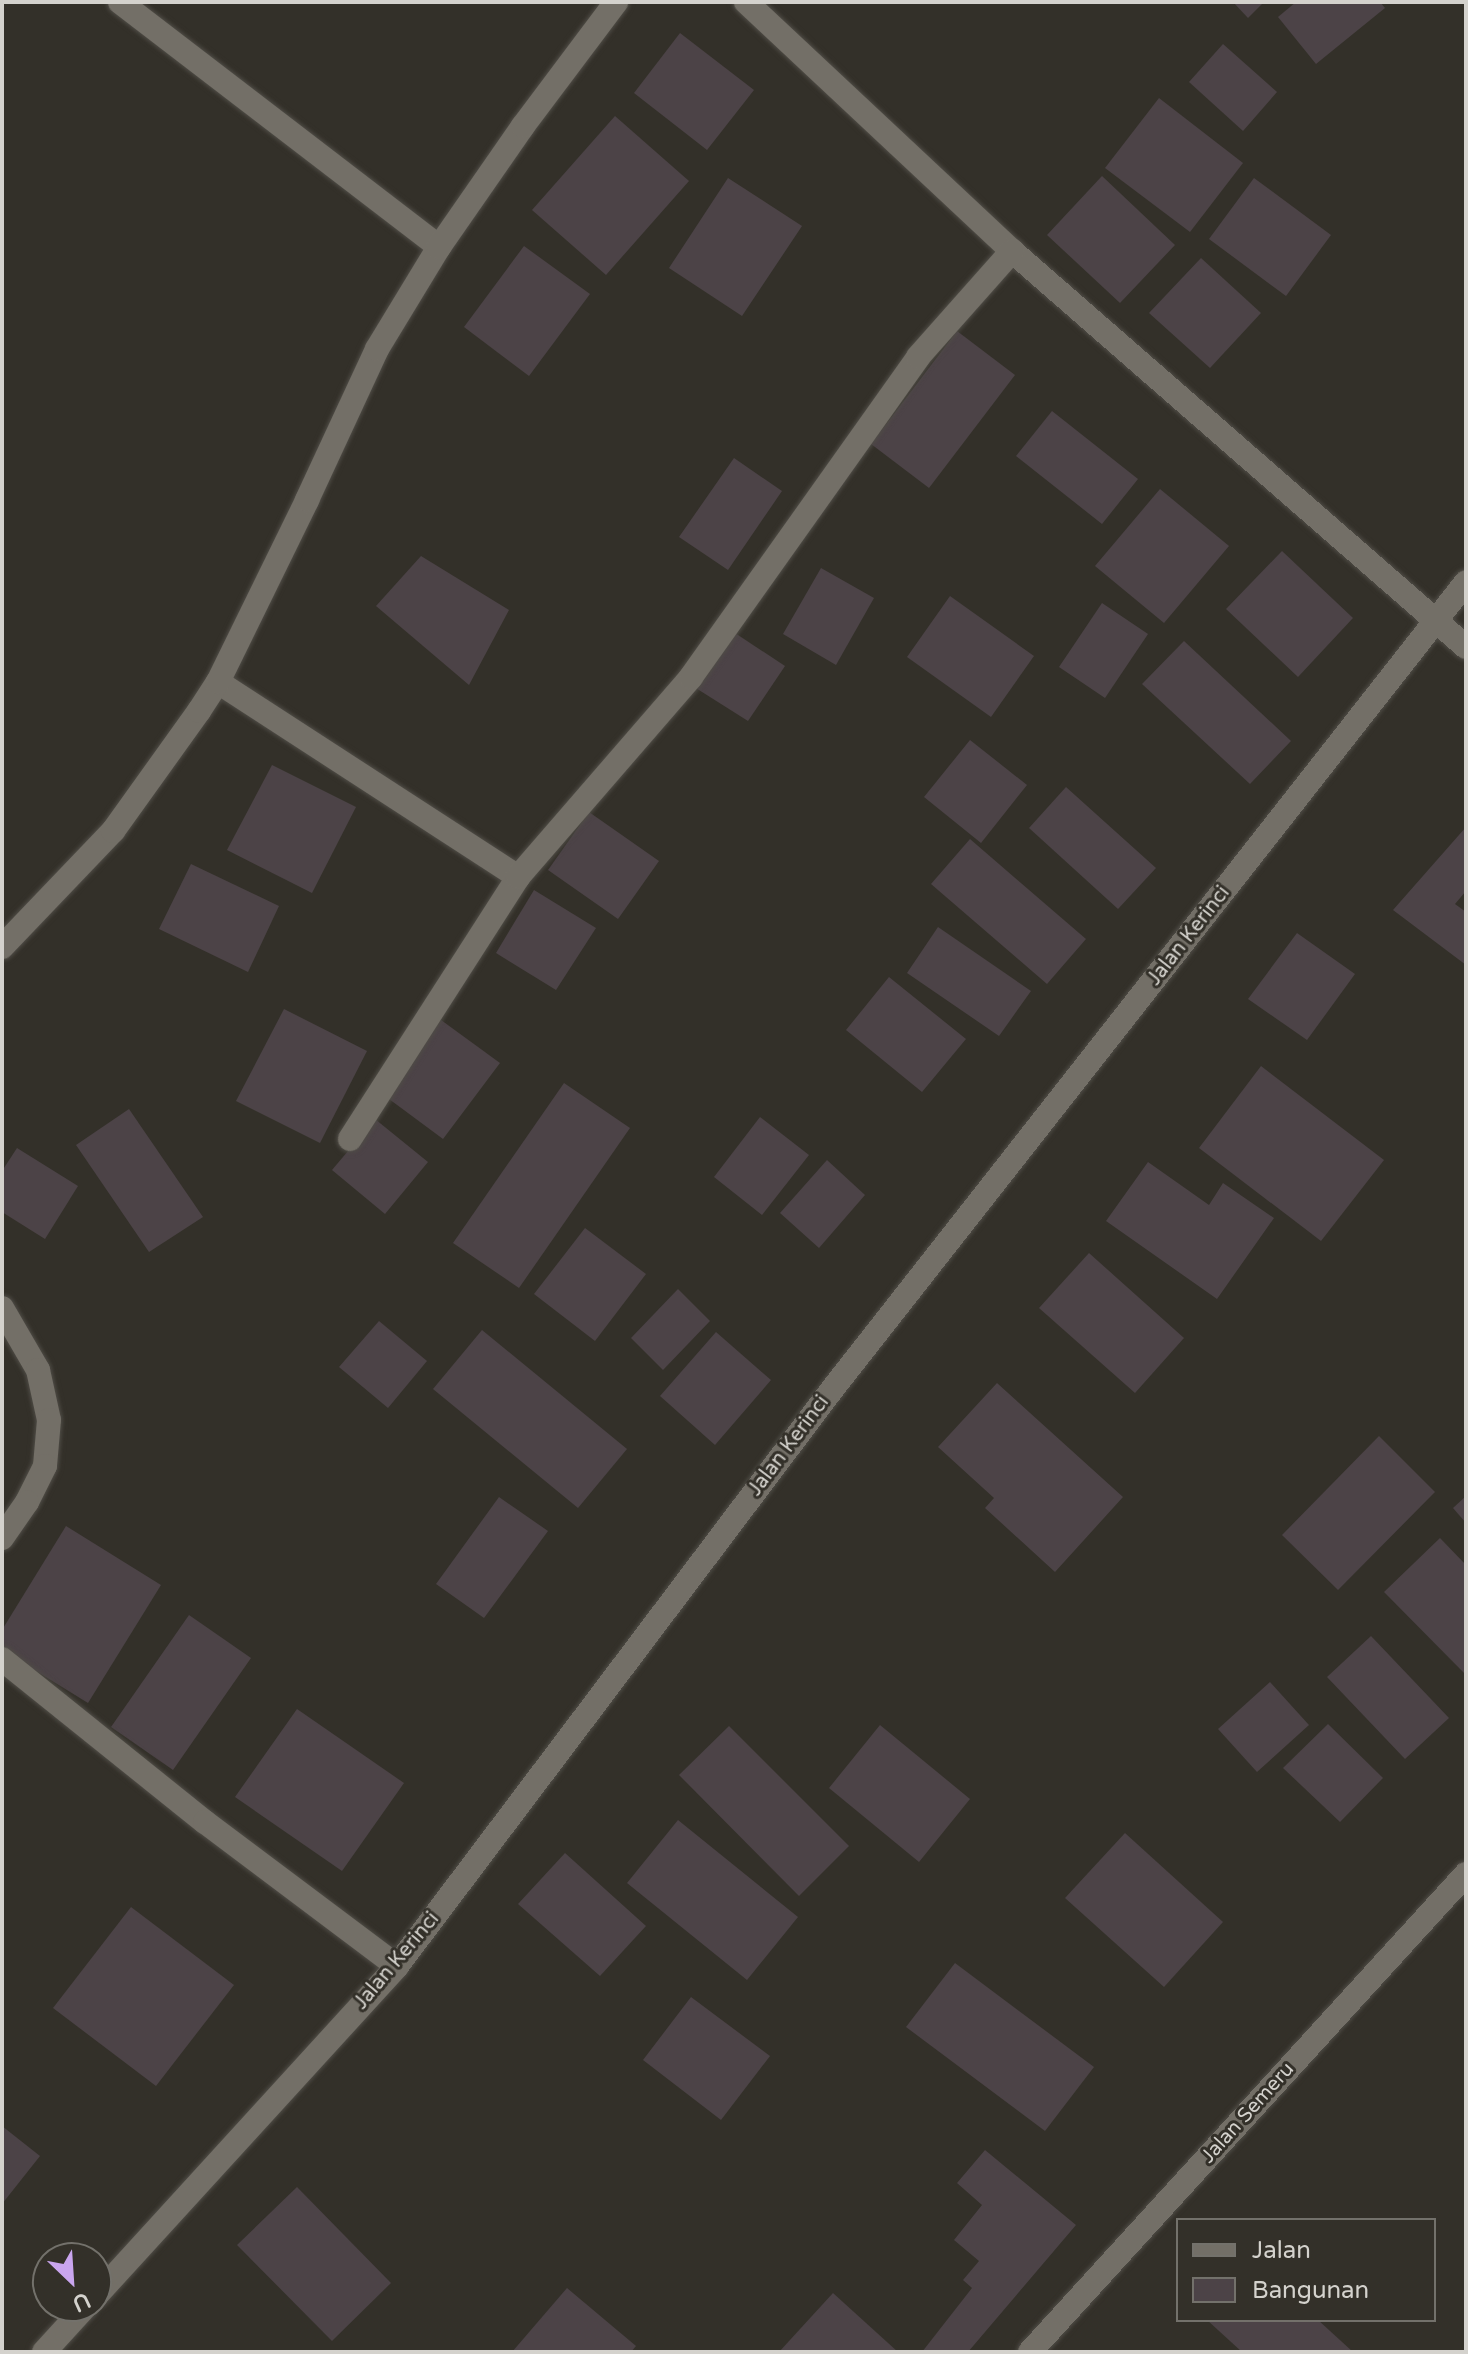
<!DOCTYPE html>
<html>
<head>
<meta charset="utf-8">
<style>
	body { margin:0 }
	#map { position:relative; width:1468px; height:2354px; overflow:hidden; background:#333029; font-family:"Varela Round",sans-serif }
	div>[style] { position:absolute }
	.building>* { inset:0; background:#4c4347 }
	.roads { filter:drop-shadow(0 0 2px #4f4c46) drop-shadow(0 0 2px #4f4c46) }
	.street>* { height:24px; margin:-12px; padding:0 12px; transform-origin:12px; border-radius:12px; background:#736f67 }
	span { translate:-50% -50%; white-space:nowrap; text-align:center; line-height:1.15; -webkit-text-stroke:6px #333029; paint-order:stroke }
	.street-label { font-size:20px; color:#d4d2cd }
	.frame { position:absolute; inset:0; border:4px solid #d4d2cd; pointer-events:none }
	.legend { position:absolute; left:1176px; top:2218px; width:260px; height:104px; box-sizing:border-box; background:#333029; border:2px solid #73716b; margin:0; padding:10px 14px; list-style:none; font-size:24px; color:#d4d2cd }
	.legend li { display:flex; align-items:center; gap:16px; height:40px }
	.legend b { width:40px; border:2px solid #73716b }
	.north { position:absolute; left:32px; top:2242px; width:80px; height:80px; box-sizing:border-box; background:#333029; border:2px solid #73716b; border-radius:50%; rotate:155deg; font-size:22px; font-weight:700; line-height:32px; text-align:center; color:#d4d2cd }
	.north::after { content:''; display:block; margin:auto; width:28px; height:36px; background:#c9a5ee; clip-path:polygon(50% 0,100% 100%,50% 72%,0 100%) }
</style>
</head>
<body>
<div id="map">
	<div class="building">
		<div style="clip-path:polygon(1233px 2px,1264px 2px,1248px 18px)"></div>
		<div style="clip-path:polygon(1296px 2px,1380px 2px,1385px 8px,1316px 64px,1278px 17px)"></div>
		<div style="clip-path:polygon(680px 33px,754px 90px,707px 150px,634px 93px)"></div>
		<div style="clip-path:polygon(1223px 44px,1277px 92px,1243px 131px,1189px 82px)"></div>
		<div style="clip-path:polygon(1159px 98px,1243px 163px,1190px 232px,1105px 168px)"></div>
		<div style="clip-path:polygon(615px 116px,689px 181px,606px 275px,532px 210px)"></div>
		<div style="clip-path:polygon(1102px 176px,1175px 245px,1120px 303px,1047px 235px)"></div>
		<div style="clip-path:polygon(728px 178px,802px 226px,742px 316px,669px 268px)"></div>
		<div style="clip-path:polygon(1254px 178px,1331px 235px,1286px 296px,1209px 239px)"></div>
		<div style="clip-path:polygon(524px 246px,590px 294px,529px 376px,464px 327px)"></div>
		<div style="clip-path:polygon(1201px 258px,1261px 313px,1210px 368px,1149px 313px)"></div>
		<div style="clip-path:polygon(957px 331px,1015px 375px,929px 488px,871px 444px)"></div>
		<div style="clip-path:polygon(1052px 411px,1138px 479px,1102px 524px,1016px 456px)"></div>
		<div style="clip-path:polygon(734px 458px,782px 491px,728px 570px,679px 537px)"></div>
		<div style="clip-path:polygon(1160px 489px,1229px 546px,1164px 623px,1095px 566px)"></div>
		<div style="clip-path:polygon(1282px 551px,1353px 618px,1298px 677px,1226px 609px)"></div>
		<div style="clip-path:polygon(421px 556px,509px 610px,469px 685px,376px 606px)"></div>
		<div style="clip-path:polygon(821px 568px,874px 598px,836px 665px,783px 634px)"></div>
		<div style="clip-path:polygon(950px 596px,1034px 656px,991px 717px,907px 657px)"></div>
		<div style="clip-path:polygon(1102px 603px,1148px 634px,1105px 698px,1059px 667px)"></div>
		<div style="clip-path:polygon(729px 629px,785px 666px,748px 721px,691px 685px)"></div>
		<div style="clip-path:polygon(1184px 641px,1291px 741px,1250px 784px,1142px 684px)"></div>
		<div style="clip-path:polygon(970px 740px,1027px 785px,981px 843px,924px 797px)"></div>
		<div style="clip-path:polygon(272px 765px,356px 807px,312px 893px,227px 850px)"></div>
		<div style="clip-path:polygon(1066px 787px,1156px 868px,1118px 909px,1029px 828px)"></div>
		<div style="clip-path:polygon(589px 812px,659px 861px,618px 919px,548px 870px)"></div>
		<div style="clip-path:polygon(1466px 827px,1466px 891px,1455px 904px,1466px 912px,1466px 965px,1393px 910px)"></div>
		<div style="clip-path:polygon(970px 839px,1086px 939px,1047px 984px,931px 884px)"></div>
		<div style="clip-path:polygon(191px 864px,279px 906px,248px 972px,159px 929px)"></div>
		<div style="clip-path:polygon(534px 890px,596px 928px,556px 990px,496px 953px)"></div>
		<div style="clip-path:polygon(938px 927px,1031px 991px,999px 1036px,907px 973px)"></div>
		<div style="clip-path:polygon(1297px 933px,1355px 974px,1307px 1040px,1248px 999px)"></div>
		<div style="clip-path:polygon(889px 977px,966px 1039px,922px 1092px,846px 1030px)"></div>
		<div style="clip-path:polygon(284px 1009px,367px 1051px,320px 1143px,236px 1101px)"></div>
		<div style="clip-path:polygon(441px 1020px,500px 1063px,443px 1139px,385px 1096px)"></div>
		<div style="clip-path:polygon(1261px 1066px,1384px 1160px,1321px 1241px,1199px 1148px)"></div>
		<div style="clip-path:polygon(564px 1083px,630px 1128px,519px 1288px,453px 1243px)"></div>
		<div style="clip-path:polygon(129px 1109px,203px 1217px,149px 1252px,76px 1145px)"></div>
		<div style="clip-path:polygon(760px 1117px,809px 1155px,762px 1215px,714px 1177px)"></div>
		<div style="clip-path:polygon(375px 1119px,428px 1162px,385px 1214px,332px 1170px)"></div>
		<div style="clip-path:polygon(17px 1148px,78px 1186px,45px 1239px,2px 1212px,2px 1171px)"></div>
		<div style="clip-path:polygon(827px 1160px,865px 1195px,819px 1248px,780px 1213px)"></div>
		<div style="clip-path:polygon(1148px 1162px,1209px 1205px,1223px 1183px,1274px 1218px,1217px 1299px,1106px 1221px)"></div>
		<div style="clip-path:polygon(585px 1228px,646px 1274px,595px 1341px,534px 1294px)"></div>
		<div style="clip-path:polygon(1089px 1253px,1184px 1338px,1135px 1393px,1039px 1308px)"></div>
		<div style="clip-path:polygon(678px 1289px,710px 1321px,663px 1370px,631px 1338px)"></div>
		<div style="clip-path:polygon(379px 1321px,427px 1361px,388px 1408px,339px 1367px)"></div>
		<div style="clip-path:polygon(482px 1330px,627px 1449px,578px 1508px,433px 1389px)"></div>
		<div style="clip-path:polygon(716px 1332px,771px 1380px,715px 1445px,660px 1396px)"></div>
		<div style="clip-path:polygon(997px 1383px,1123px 1497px,1055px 1572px,985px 1508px,994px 1498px,938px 1447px)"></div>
		<div style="clip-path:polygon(1379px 1436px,1435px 1492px,1338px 1590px,1282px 1535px)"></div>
		<div style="clip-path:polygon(1466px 1496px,1466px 1523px,1453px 1508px)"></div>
		<div style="clip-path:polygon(499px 1497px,548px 1531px,484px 1618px,436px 1584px)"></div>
		<div style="clip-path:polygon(66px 1526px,161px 1585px,88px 1703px,2px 1650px,2px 1630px)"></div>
		<div style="clip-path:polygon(1440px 1538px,1466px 1565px,1466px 1675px,1384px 1592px)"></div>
		<div style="clip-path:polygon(189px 1615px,251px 1658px,173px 1770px,111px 1727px)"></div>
		<div style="clip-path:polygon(1371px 1636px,1449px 1718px,1405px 1759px,1327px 1677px)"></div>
		<div style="clip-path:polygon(1270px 1682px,1309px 1725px,1257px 1772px,1218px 1729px)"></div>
		<div style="clip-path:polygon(297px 1709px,404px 1783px,342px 1871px,235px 1797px)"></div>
		<div style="clip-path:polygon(1328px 1724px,1383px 1778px,1340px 1822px,1283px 1768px)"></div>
		<div style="clip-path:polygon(880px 1725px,970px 1799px,919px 1862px,829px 1788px)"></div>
		<div style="clip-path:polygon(729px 1726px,849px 1846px,799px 1896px,679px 1775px)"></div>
		<div style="clip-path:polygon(678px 1820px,798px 1917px,747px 1980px,627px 1883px)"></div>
		<div style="clip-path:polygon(1125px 1833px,1223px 1922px,1164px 1987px,1065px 1898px)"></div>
		<div style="clip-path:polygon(565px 1853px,646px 1926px,600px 1976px,518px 1904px)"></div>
		<div style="clip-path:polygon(131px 1907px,234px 1985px,156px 2086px,53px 2008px)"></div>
		<div style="clip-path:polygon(955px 1963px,1094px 2067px,1045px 2131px,906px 2027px)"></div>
		<div style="clip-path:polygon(691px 1997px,770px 2056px,721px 2120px,643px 2060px)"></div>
		<div style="clip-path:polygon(2px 2126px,40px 2156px,2px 2204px)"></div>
		<div style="clip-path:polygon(985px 2150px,1076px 2225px,968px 2352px,922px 2352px,972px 2288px,963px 2280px,979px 2261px,954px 2240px,982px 2205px,957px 2183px)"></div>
		<div style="clip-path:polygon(297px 2187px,391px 2283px,332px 2341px,237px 2245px)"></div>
		<div style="clip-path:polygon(567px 2288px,636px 2346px,631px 2352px,512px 2352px)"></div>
		<div style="clip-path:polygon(833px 2293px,898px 2352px,779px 2352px)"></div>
		<div style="clip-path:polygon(1207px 2320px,1318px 2320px,1353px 2352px,1242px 2352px)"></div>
	</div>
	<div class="roads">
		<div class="street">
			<div style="left:120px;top:2px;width:402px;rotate:37.5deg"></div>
			<div style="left:746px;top:2px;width:364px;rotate:43.1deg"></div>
			<div style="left:1012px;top:251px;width:602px;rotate:41.1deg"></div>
			<div style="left:218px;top:682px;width:358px;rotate:33deg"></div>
			<div style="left:2px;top:947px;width:161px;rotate:-46.3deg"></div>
			<div style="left:113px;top:831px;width:148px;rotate:-54.4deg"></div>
			<div style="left:199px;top:711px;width:35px;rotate:-57deg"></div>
			<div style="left:218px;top:682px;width:203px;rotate:-63.9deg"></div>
			<div style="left:307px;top:500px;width:166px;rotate:-65.1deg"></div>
			<div style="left:377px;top:349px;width:119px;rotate:-58.7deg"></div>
			<div style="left:439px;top:247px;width:147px;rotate:-55.2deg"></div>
			<div style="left:523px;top:126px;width:155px;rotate:-53.1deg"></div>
			<div style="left:350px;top:1139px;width:311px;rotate:-57.3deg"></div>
			<div style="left:518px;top:877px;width:264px;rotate:-49.1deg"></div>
			<div style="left:691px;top:677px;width:392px;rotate:-54.6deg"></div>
			<div style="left:918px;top:357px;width:142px;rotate:-48.4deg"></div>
			<div style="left:2px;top:1308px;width:72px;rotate:59.9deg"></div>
			<div style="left:38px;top:1370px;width:51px;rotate:77.6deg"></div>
			<div style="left:49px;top:1420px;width:46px;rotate:95deg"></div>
			<div style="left:45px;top:1466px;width:40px;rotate:116.6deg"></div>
			<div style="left:27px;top:1502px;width:44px;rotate:124.8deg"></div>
			<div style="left:2px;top:1659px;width:260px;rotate:38.8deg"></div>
			<div style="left:205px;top:1822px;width:240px;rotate:36.9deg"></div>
			<div style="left:96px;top:2296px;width:447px;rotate:-47.6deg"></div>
			<div style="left:397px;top:1966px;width:725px;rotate:-52.96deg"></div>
			<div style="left:834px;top:1387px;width:1023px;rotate:-51.86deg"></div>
			<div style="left:44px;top:2352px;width:62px;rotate:-47.6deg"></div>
			<div style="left:1030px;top:2352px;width:647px;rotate:-47.63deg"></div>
		</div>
	</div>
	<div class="street-label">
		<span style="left:1189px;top:936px;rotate:-52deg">Jalan Kerinci</span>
		<span style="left:789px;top:1446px;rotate:-53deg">Jalan Kerinci</span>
		<span style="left:397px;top:1961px;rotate:-50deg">Jalan Kerinci</span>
		<span style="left:1248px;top:2113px;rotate:-48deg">Jalan Semeru</span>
	</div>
	<div class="frame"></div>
	<ul class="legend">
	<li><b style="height:10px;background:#736f67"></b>Jalan</li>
	<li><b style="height:22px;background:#4c4347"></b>Bangunan</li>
	</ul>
	<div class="north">U</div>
</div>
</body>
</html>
